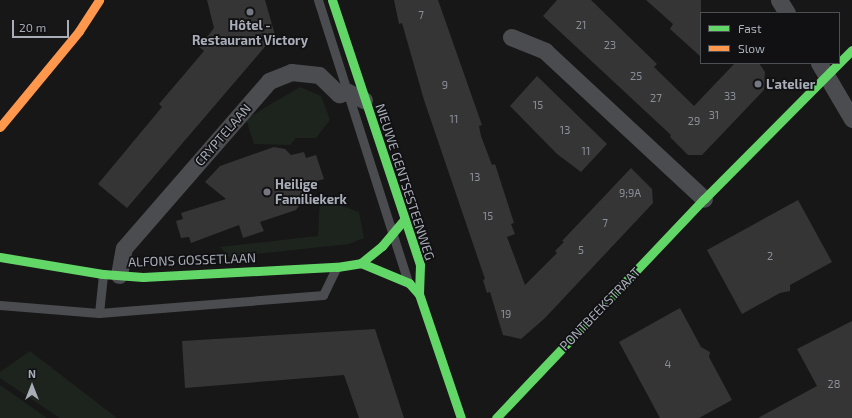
<!DOCTYPE html>
<html>
<head>
<meta charset="utf-8">
<style>
	body { margin:0 }
	#map { position:relative; width:852px; height:418px; overflow:hidden; background:#171717; font-family:"Exo 2",sans-serif }
	div>[style] { position:absolute }
	.green>* { inset:0; background:#1d241e }
	.building>* { inset:0; background:#353536 }
	.lane>* { height:9px; margin:-4.5px; padding:0 4.5px; transform-origin:4.5px; border-radius:4.5px; background:#4b4c50 }
	.street>* { height:17px; margin:-8.5px; padding:0 8.5px; transform-origin:8.5px; border-radius:8.5px; background:#4b4c50 }
	.fast>* { height:9px; margin:-4.5px; padding:0 4.5px; transform-origin:4.5px; border-radius:4.5px; background:#63d668 }
	.slow>* { height:9px; margin:-4.5px; padding:0 4.5px; transform-origin:4.5px; border-radius:4.5px; background:#ff974d }
	.dots>* { width:11px; height:11px; translate:-50% -50%; box-sizing:border-box; border:2px solid #111113; border-radius:50% }
	span { translate:-50% -50%; white-space:nowrap; text-align:center; line-height:1.15; -webkit-text-stroke:3.5px #111113; paint-order:stroke }
	.number-label { font-size:11px; color:#8b8f98 }
	.number-label span { -webkit-text-stroke-width:0 }
	.poi-label { font-size:13px; color:#a8adb8; font-weight:700 }
	.left { translate:0 -50%; text-align:left }
	.street-label { font-size:13px; color:#a8adb8 }
	.legend { position:absolute; left:700px; top:12px; width:140px; height:52px; box-sizing:border-box; background:#111113; border:1px solid #4d4f55; margin:0; padding:5px 7px; list-style:none; font-size:12px; color:#a8adb8 }
	.legend li { display:flex; align-items:center; gap:8px; height:20px }
	.legend b { width:20px; border:1px solid #4d4f55 }
	.north { position:absolute; left:12px; top:366px; width:40px; height:40px; -webkit-text-stroke:3px #111113; paint-order:stroke; rotate:0deg; font-size:11px; font-weight:700; line-height:16px; text-align:center; color:#a8adb8 }
	.north::after { content:''; display:block; margin:auto; width:14px; height:18px; background:#a8adb8; clip-path:polygon(50% 0,100% 100%,50% 72%,0 100%) }
	.scale { position:absolute; left:12px; top:20px; width:57px; height:18px; box-sizing:border-box; border:2px solid #a8adb8; border-top:0; padding-left:5px; font-size:12px; line-height:14px; white-space:nowrap; color:#a8adb8; -webkit-text-stroke:3px #111113; paint-order:stroke }
</style>
</head>
<body>
<div id="map">
	<div class="green">
		<div style="clip-path:polygon(300px 87px,321px 96px,330px 120px,316px 138px,296px 138px,290px 145px,254px 144px,246px 119px)"></div>
		<div style="clip-path:polygon(320px 198px,359px 212px,364px 238px,349px 244px,229px 257px,220px 247px,318px 236px)"></div>
		<div style="clip-path:polygon(30px 351px,117px 418px,60px 418px,0 378px,0 372px)"></div>
		<div style="clip-path:polygon(0 385px,47px 418px,0 418px)"></div>
	</div>
	<div class="building">
		<div style="clip-path:polygon(207px 0,265px 0,275px 35px,127px 208px,98px 184px,162px 107px,159px 104px,204px 51px,199px 47px,214px 28px)"></div>
		<div style="clip-path:polygon(394px 0,438px 0,482px 125px,479px 126px,481px 136px,492px 165px,495px 164px,514px 223px,511px 224px,515px 234px,507px 237px,525px 285px,557px 253px,555px 251px,564px 242px,562px 241px,631px 168px,652px 189px,653px 203px,545px 318px,521px 339px,503px 335px,490px 292px,487px 293px,483px 280px,485px 279px,424px 100px,402px 23px,399px 24px)"></div>
		<div style="clip-path:polygon(557px 0,591px 0,657px 64px,654px 67px,694px 106px,735px 63px,759px 63px,765px 72px,764px 90px,702px 155px,688px 155px,670px 137px,671px 135px,543px 16px)"></div>
		<div style="clip-path:polygon(646px 0,701px 0,701px 57px,670px 29px,673px 24px)"></div>
		<div style="clip-path:polygon(537px 76px,607px 144px,581px 172px,557px 154px,510px 106px)"></div>
		<div style="clip-path:polygon(274px 147px,285px 149px,291px 155px,304px 152px,306px 158px,316px 155px,324px 179px,314px 182px,316px 189px,303px 194px,302px 202px,296px 210px,260px 222px,264px 231px,243px 238px,239px 225px,191px 243px,189px 237px,181px 238px,176px 221px,183px 219px,181px 213px,226px 199px,205px 182px,220px 166px)"></div>
		<div style="clip-path:polygon(798px 200px,832px 262px,790px 285px,790px 291px,780px 293px,742px 314px,707px 250px)"></div>
		<div style="clip-path:polygon(680px 308px,701px 347px,710px 352px,709px 357px,732px 400px,699px 418px,660px 418px,619px 342px)"></div>
		<div style="clip-path:polygon(852px 321px,852px 418px,758px 418px,817px 386px,797px 349px)"></div>
		<div style="clip-path:polygon(375px 329px,404px 418px,359px 418px,344px 375px,185px 388px,182px 341px)"></div>
	</div>
	<div class="lane">
		<div style="left:318px;top:0;width:293px;rotate:72.3deg"></div>
		<div style="left:0;top:305px;width:99px;rotate:4.6deg"></div>
		<div style="left:99px;top:313px;width:225px;rotate:-4.6deg"></div>
		<div style="left:323px;top:295px;width:30px;rotate:-64deg"></div>
		<div style="left:99px;top:313px;width:39px;rotate:-84deg"></div>
	</div>
	<div class="street">
		<div style="left:779px;top:0;width:15px;rotate:58deg"></div>
		<div style="left:511px;top:37px;width:37px;rotate:22deg"></div>
		<div style="left:545px;top:51px;width:217px;rotate:42.9deg"></div>
		<div style="left:819px;top:63px;width:65px;rotate:59.5deg"></div>
		<div style="left:119px;top:275px;width:27px;rotate:-80deg"></div>
		<div style="left:124px;top:248px;width:221px;rotate:-49deg"></div>
		<div style="left:269px;top:81px;width:24px;rotate:-22deg"></div>
		<div style="left:291px;top:72px;width:28px;rotate:6deg"></div>
		<div style="left:319px;top:75px;width:28px;rotate:44deg"></div>
		<div style="left:339px;top:94px;width:9px;rotate:-13deg"></div>
		<div style="left:348px;top:92px;width:18px;rotate:27deg"></div>
	</div>
	<div class="fast">
		<div style="left:332px;top:0;width:279px;rotate:71.6deg"></div>
		<div style="left:420px;top:265px;width:29px;rotate:92deg"></div>
		<div style="left:419px;top:294px;width:131px;rotate:71.3deg"></div>
		<div style="left:0;top:257px;width:104px;rotate:9.4deg"></div>
		<div style="left:103px;top:274px;width:40px;rotate:4.3deg"></div>
		<div style="left:143px;top:277px;width:194px;rotate:-3deg"></div>
		<div style="left:337px;top:267px;width:24px;rotate:-9deg"></div>
		<div style="left:361px;top:263px;width:52px;rotate:22.6deg"></div>
		<div style="left:409px;top:283px;width:15px;rotate:48deg"></div>
		<div style="left:361px;top:263px;width:27px;rotate:-39deg"></div>
		<div style="left:382px;top:246px;width:35px;rotate:-50deg"></div>
		<div style="left:496px;top:418px;width:302px;rotate:-46.5deg"></div>
		<div style="left:704px;top:199px;width:210px;rotate:-45.2deg"></div>
	</div>
	<div class="slow">
		<div style="left:0;top:127px;width:124px;rotate:-50.5deg"></div>
		<div style="left:79px;top:31px;width:37px;rotate:-57deg"></div>
	</div>
	<div class="dots">
		<div style="left:250px;top:12px;background:#757880"></div>
		<div style="left:758px;top:84px;background:#757880"></div>
		<div style="left:267px;top:192px;background:#757880"></div>
	</div>
	<div class="number-label">
		<span style="left:421px;top:15px">7</span>
		<span style="left:581px;top:25px">21</span>
		<span style="left:610px;top:45px">23</span>
		<span style="left:636px;top:76px">25</span>
		<span style="left:445px;top:85px">9</span>
		<span style="left:730px;top:96px">33</span>
		<span style="left:656px;top:98px">27</span>
		<span style="left:538px;top:105px">15</span>
		<span style="left:714px;top:115px">31</span>
		<span style="left:454px;top:119px">11</span>
		<span style="left:694px;top:121px">29</span>
		<span style="left:565px;top:130px">13</span>
		<span style="left:586px;top:151px">11</span>
		<span style="left:475px;top:177px">13</span>
		<span style="left:630px;top:193px">9;9A</span>
		<span style="left:488px;top:216px">15</span>
		<span style="left:605px;top:223px">7</span>
		<span style="left:581px;top:250px">5</span>
		<span style="left:770px;top:256px">2</span>
		<span style="left:506px;top:314px">19</span>
		<span style="left:668px;top:364px">4</span>
		<span style="left:834px;top:384px">28</span>
	</div>
	<div class="poi-label">
		<span style="left:250px;top:33px">Hôtel -<br>Restaurant Victory</span>
		<span class="left" style="left:766px;top:84px">L'atelier</span>
		<span class="left" style="left:275px;top:192px">Heilige<br>Familiekerk</span>
	</div>
	<div class="street-label">
		<span style="left:223px;top:135px;rotate:-49deg">CRYPTELAAN</span>
		<span style="left:405px;top:182px;rotate:72deg">NIEUWE GENTSESTEENWEG</span>
		<span style="left:192px;top:260px;rotate:-2deg">ALFONS GOSSETLAAN</span>
		<span style="left:600px;top:309px;rotate:-46deg">PONTBEEKSTRAAT</span>
	</div>
	<ul class="legend">
	<li><b style="height:5px;background:#63d668"></b>Fast</li>
	<li><b style="height:5px;background:#ff974d"></b>Slow</li>
	</ul>
	<div class="north">N</div>
	<div class="scale">20 m</div>
</div>
</body>
</html>
